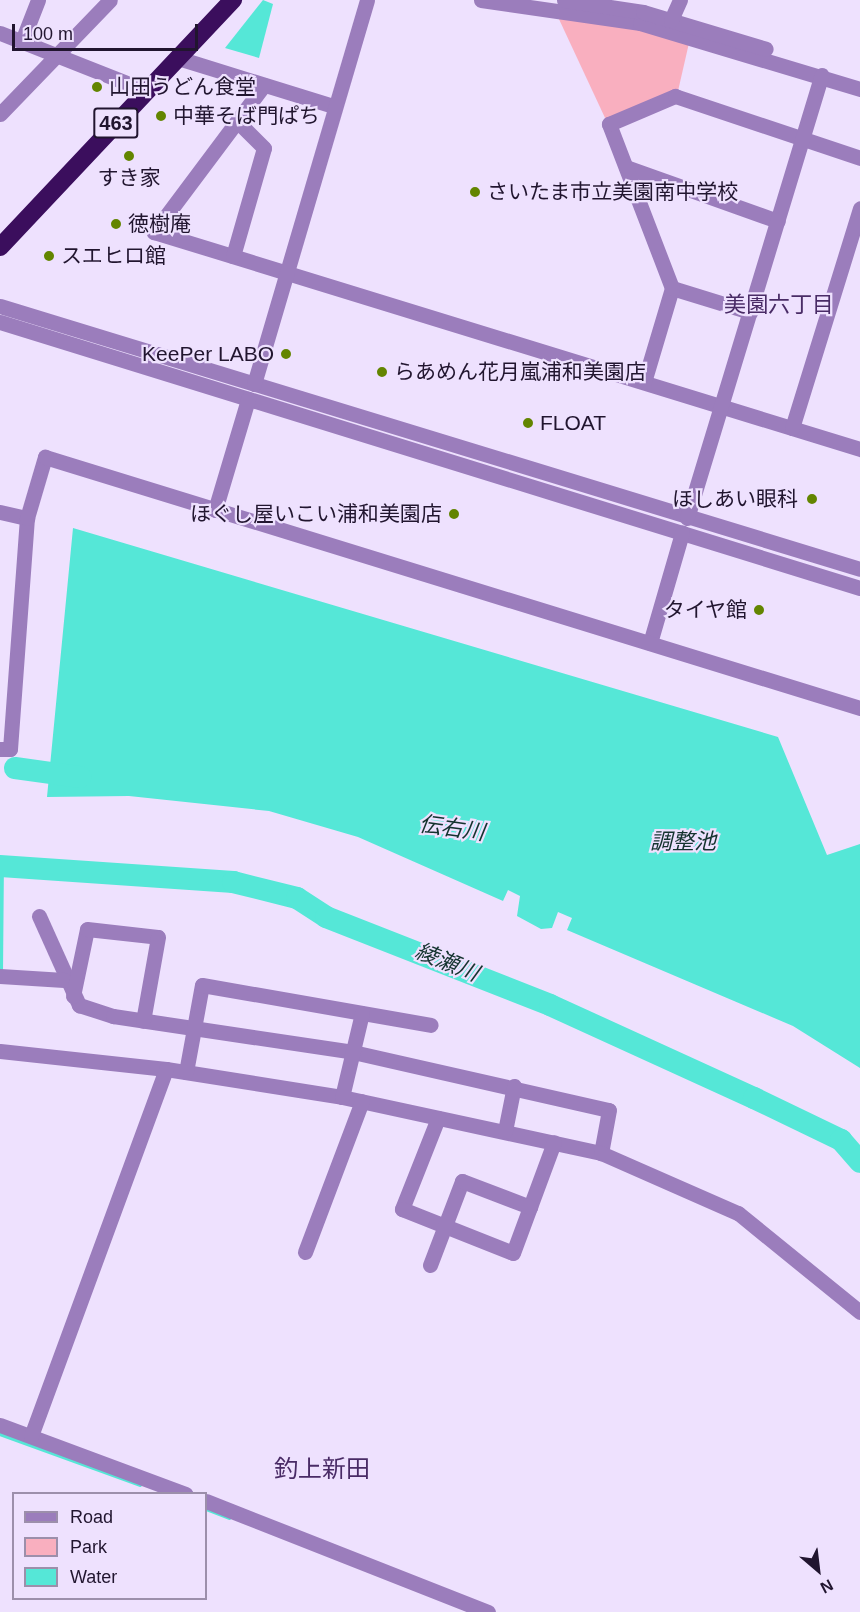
<!DOCTYPE html>
<html>
<head>
<meta charset="utf-8">
<style>
	body { margin:0 }
	#map { position:relative; width:860px; height:1612px; overflow:hidden; background:#eee1fe; font-family:Helvetica,"Noto Sans JP",sans-serif }
	div>[style] { position:absolute }
	.green>* { inset:0; background:#f9afbf }
	.water>* { inset:0; background:#55e7d7 }
	.stream>* { height:4px; margin:-2px; padding:0 2px; transform-origin:2px; border-radius:2px; background:#55e7d7 }
	.river>* { height:22px; margin:-11px; padding:0 11px; transform-origin:11px; border-radius:11px; background:#55e7d7 }
	.minor>* { height:15px; margin:-7.5px; padding:0 7.5px; transform-origin:7.5px; border-radius:7.5px; background:#9b7dbc }
	.highway>* { height:18px; margin:-9px; padding:0 9px; transform-origin:9px; border-radius:9px; background:#3b0e5d }
	.dots>* { width:16px; height:16px; translate:-50% -50%; box-sizing:border-box; border:3px solid #eee1fe; border-radius:50% }
	span { translate:-50% -50%; white-space:nowrap; text-align:center; line-height:1.15; -webkit-text-stroke:4.5px #eee1fe; paint-order:stroke }
	.shield-label span { padding:2px 4px; background:#eee1fe; border:2px solid; border-radius:4px; -webkit-text-stroke-width:0 }
	.shield-label { font-size:20px; color:#21152f; font-weight:700 }
	.poi-label { font-size:21px; color:#21152f }
	.left { translate:0 -50%; text-align:left }
	.right { translate:-100% -50%; text-align:right }
	.neighbourhood-label { font-size:22px; color:#492b66 }
	.water-label { font-size:22px; color:#14332f; font-style:italic }
	.quarter-label { font-size:24px; color:#492b66 }
	.legend { position:absolute; left:12px; top:1492px; width:195px; height:108px; box-sizing:border-box; background:#eee1fe; border:2px solid #9c8fab; margin:0; padding:8px 10px; list-style:none; font-size:18px; color:#21152f }
	.legend li { display:flex; align-items:center; gap:12px; height:30px }
	.legend b { width:30px; border:2px solid #9c8fab }
	.north { position:absolute; left:788px; top:1540px; width:60px; height:60px; -webkit-text-stroke:4px #eee1fe; paint-order:stroke; rotate:152deg; font-size:16px; font-weight:700; line-height:24px; text-align:center; color:#21152f }
	.north::after { content:''; display:block; margin:auto; width:21px; height:27px; background:#21152f; clip-path:polygon(50% 0,100% 100%,50% 72%,0 100%) }
	.scale { position:absolute; left:12px; top:24px; width:186px; height:27px; box-sizing:border-box; border:3px solid #21152f; border-top:0; padding-left:8px; font-size:18px; line-height:21px; white-space:nowrap; color:#21152f; -webkit-text-stroke:4px #eee1fe; paint-order:stroke }
</style>
</head>
<body>
<div id="map">
	<div class="green">
		<div style="clip-path:polygon(558px 17px,640px 28px,689px 43px,678px 91px,606px 120px)"></div>
	</div>
	<div class="water">
		<div style="clip-path:polygon(263px 0,273px 4px,259px 58px,225px 48px)"></div>
		<div style="clip-path:polygon(73px 528px,778px 737px,827px 855px,860px 844px,860px 1068px,793px 1026px,567px 930px,572px 918px,558px 912px,552px 928px,541px 929px,517px 916px,520px 896px,508px 890px,503px 901px,358px 837px,269px 811px,129px 796px,47px 797px)"></div>
	</div>
	<div class="stream">
		<div style="left:1px;top:973px;width:107px;rotate:-89.5deg"></div>
		<div style="left:0;top:1434px;width:149px;rotate:20deg"></div>
		<div style="left:206px;top:1509px;width:25px;rotate:21deg"></div>
	</div>
	<div class="river">
		<div style="left:15px;top:768px;width:66px;rotate:7.9deg"></div>
		<div style="left:0;top:866px;width:234px;rotate:3.9deg"></div>
		<div style="left:233px;top:882px;width:66px;rotate:14deg"></div>
		<div style="left:297px;top:898px;width:35px;rotate:33deg"></div>
		<div style="left:326px;top:917px;width:241px;rotate:21.4deg"></div>
		<div style="left:550px;top:1005px;width:224px;rotate:24.5deg"></div>
		<div style="left:754px;top:1098px;width:97px;rotate:25.8deg"></div>
		<div style="left:841px;top:1140px;width:29px;rotate:49deg"></div>
	</div>
	<div class="minor">
		<div style="left:481px;top:0;width:161px;rotate:8.2deg"></div>
		<div style="left:640px;top:23px;width:230px;rotate:16.7deg"></div>
		<div style="left:564px;top:0;width:80px;rotate:8.6deg"></div>
		<div style="left:643px;top:12px;width:128px;rotate:16.7deg"></div>
		<div style="left:671px;top:20px;width:22px;rotate:-66deg"></div>
		<div style="left:0;top:33px;width:158px;rotate:21.5deg"></div>
		<div style="left:22px;top:41px;width:44px;rotate:-68.7deg"></div>
		<div style="left:178px;top:58px;width:162px;rotate:17.2deg"></div>
		<div style="left:264px;top:85px;width:184px;rotate:126.8deg"></div>
		<div style="left:154px;top:232px;width:739px;rotate:17.09deg"></div>
		<div style="left:0;top:114px;width:158px;rotate:-46deg"></div>
		<div style="left:626px;top:167px;width:161px;rotate:19.6deg"></div>
		<div style="left:233px;top:256px;width:112px;rotate:-74deg"></div>
		<div style="left:264px;top:148px;width:38px;rotate:-135deg"></div>
		<div style="left:672px;top:288px;width:82px;rotate:17.1deg"></div>
		<div style="left:0;top:306px;width:899px;rotate:17deg"></div>
		<div style="left:0;top:322px;width:900px;rotate:17.19deg"></div>
		<div style="left:644px;top:382px;width:98px;rotate:-73.4deg"></div>
		<div style="left:672px;top:288px;width:176px;rotate:-111deg"></div>
		<div style="left:609px;top:124px;width:72px;rotate:-23deg"></div>
		<div style="left:675px;top:96px;width:195px;rotate:18.5deg"></div>
		<div style="left:254px;top:384px;width:400px;rotate:-73.6deg"></div>
		<div style="left:792px;top:428px;width:230px;rotate:-72.8deg"></div>
		<div style="left:215px;top:510px;width:116px;rotate:-73.4deg"></div>
		<div style="left:0;top:512px;width:28px;rotate:13deg"></div>
		<div style="left:687px;top:518px;width:463px;rotate:-73.1deg"></div>
		<div style="left:650px;top:643px;width:115px;rotate:-73.8deg"></div>
		<div style="left:0;top:749px;width:10px"></div>
		<div style="left:10px;top:749px;width:232px;rotate:-85.8deg"></div>
		<div style="left:27px;top:518px;width:64px;rotate:-73.6deg"></div>
		<div style="left:45px;top:457px;width:853px;rotate:17.12deg"></div>
		<div style="left:39px;top:916px;width:98px;rotate:65.8deg"></div>
		<div style="left:79px;top:1005px;width:36px;rotate:18deg"></div>
		<div style="left:113px;top:1016px;width:243px;rotate:8.5deg"></div>
		<div style="left:353px;top:1052px;width:262px;rotate:12.8deg"></div>
		<div style="left:609px;top:1110px;width:44px;rotate:100.5deg"></div>
		<div style="left:0;top:976px;width:64px;rotate:3.6deg"></div>
		<div style="left:73px;top:996px;width:68px;rotate:-78.2deg"></div>
		<div style="left:87px;top:929px;width:71px;rotate:6.4deg"></div>
		<div style="left:158px;top:937px;width:85px;rotate:100.1deg"></div>
		<div style="left:0;top:1051px;width:167px;rotate:6.2deg"></div>
		<div style="left:166px;top:1069px;width:178px;rotate:9deg"></div>
		<div style="left:342px;top:1097px;width:265px;rotate:12.2deg"></div>
		<div style="left:601px;top:1153px;width:150px;rotate:23.7deg"></div>
		<div style="left:738px;top:1213px;width:157px;rotate:39.1deg"></div>
		<div style="left:186px;top:1072px;width:88px;rotate:-79.6deg"></div>
		<div style="left:202px;top:985px;width:232px;rotate:9.9deg"></div>
		<div style="left:342px;top:1097px;width:86px;rotate:-76.6deg"></div>
		<div style="left:438px;top:1118px;width:98px;rotate:111.6deg"></div>
		<div style="left:402px;top:1209px;width:119px;rotate:21.6deg"></div>
		<div style="left:513px;top:1253px;width:118px;rotate:-69.7deg"></div>
		<div style="left:505px;top:1131px;width:46px;rotate:-78.7deg"></div>
		<div style="left:305px;top:1252px;width:161px;rotate:-69.3deg"></div>
		<div style="left:430px;top:1265px;width:90px;rotate:-69.1deg"></div>
		<div style="left:462px;top:1181px;width:73px;rotate:20.9deg"></div>
		<div style="left:0;top:1425px;width:198px;rotate:20.4deg"></div>
		<div style="left:31px;top:1436px;width:391px;rotate:-69.8deg"></div>
		<div style="left:206px;top:1501px;width:303px;rotate:21.5deg"></div>
	</div>
	<div class="highway">
		<div style="left:0;top:247px;width:340px;rotate:-46.7deg"></div>
	</div>
	<div class="dots">
		<div style="left:97px;top:87px;background:#638500"></div>
		<div style="left:161px;top:116px;background:#638500"></div>
		<div style="left:129px;top:156px;background:#638500"></div>
		<div style="left:475px;top:192px;background:#638500"></div>
		<div style="left:116px;top:224px;background:#638500"></div>
		<div style="left:49px;top:256px;background:#638500"></div>
		<div style="left:286px;top:354px;background:#638500"></div>
		<div style="left:382px;top:372px;background:#638500"></div>
		<div style="left:528px;top:423px;background:#638500"></div>
		<div style="left:812px;top:499px;background:#638500"></div>
		<div style="left:454px;top:514px;background:#638500"></div>
		<div style="left:759px;top:610px;background:#638500"></div>
	</div>
	<div class="shield-label">
		<span style="left:116px;top:123px">463</span>
	</div>
	<div class="poi-label">
		<span class="left" style="left:109px;top:87px">山田うどん食堂</span>
		<span class="left" style="left:173px;top:116px">中華そば門ぱち</span>
		<span style="left:129px;top:178px">すき家</span>
		<span class="left" style="left:487px;top:192px">さいたま市立美園南中学校</span>
		<span class="left" style="left:128px;top:224px">徳樹庵</span>
		<span class="left" style="left:61px;top:256px">スエヒロ館</span>
		<span class="right" style="left:274px;top:354px">KeePer LABO</span>
		<span class="left" style="left:394px;top:372px">らあめん花月嵐浦和美園店</span>
		<span class="left" style="left:540px;top:423px">FLOAT</span>
		<span class="right" style="left:798px;top:499px">ほしあい眼科</span>
		<span class="right" style="left:442px;top:514px">ほぐし屋いこい浦和美園店</span>
		<span class="right" style="left:747px;top:610px">タイヤ館</span>
	</div>
	<div class="neighbourhood-label">
		<span style="left:779px;top:305px">美園六丁目</span>
	</div>
	<div class="water-label">
		<span style="left:452px;top:828px;rotate:8deg">伝右川</span>
		<span style="left:683px;top:842px">調整池</span>
		<span style="left:447px;top:962px;rotate:22deg">綾瀬川</span>
	</div>
	<div class="quarter-label">
		<span style="left:322px;top:1469px">釣上新田</span>
	</div>
	<ul class="legend">
	<li><b style="height:8px;background:#9b7dbc"></b>Road</li>
	<li><b style="height:16px;background:#f9afbf"></b>Park</li>
	<li><b style="height:16px;background:#55e7d7"></b>Water</li>
	</ul>
	<div class="north">N</div>
	<div class="scale">100 m</div>
</div>
</body>
</html>
